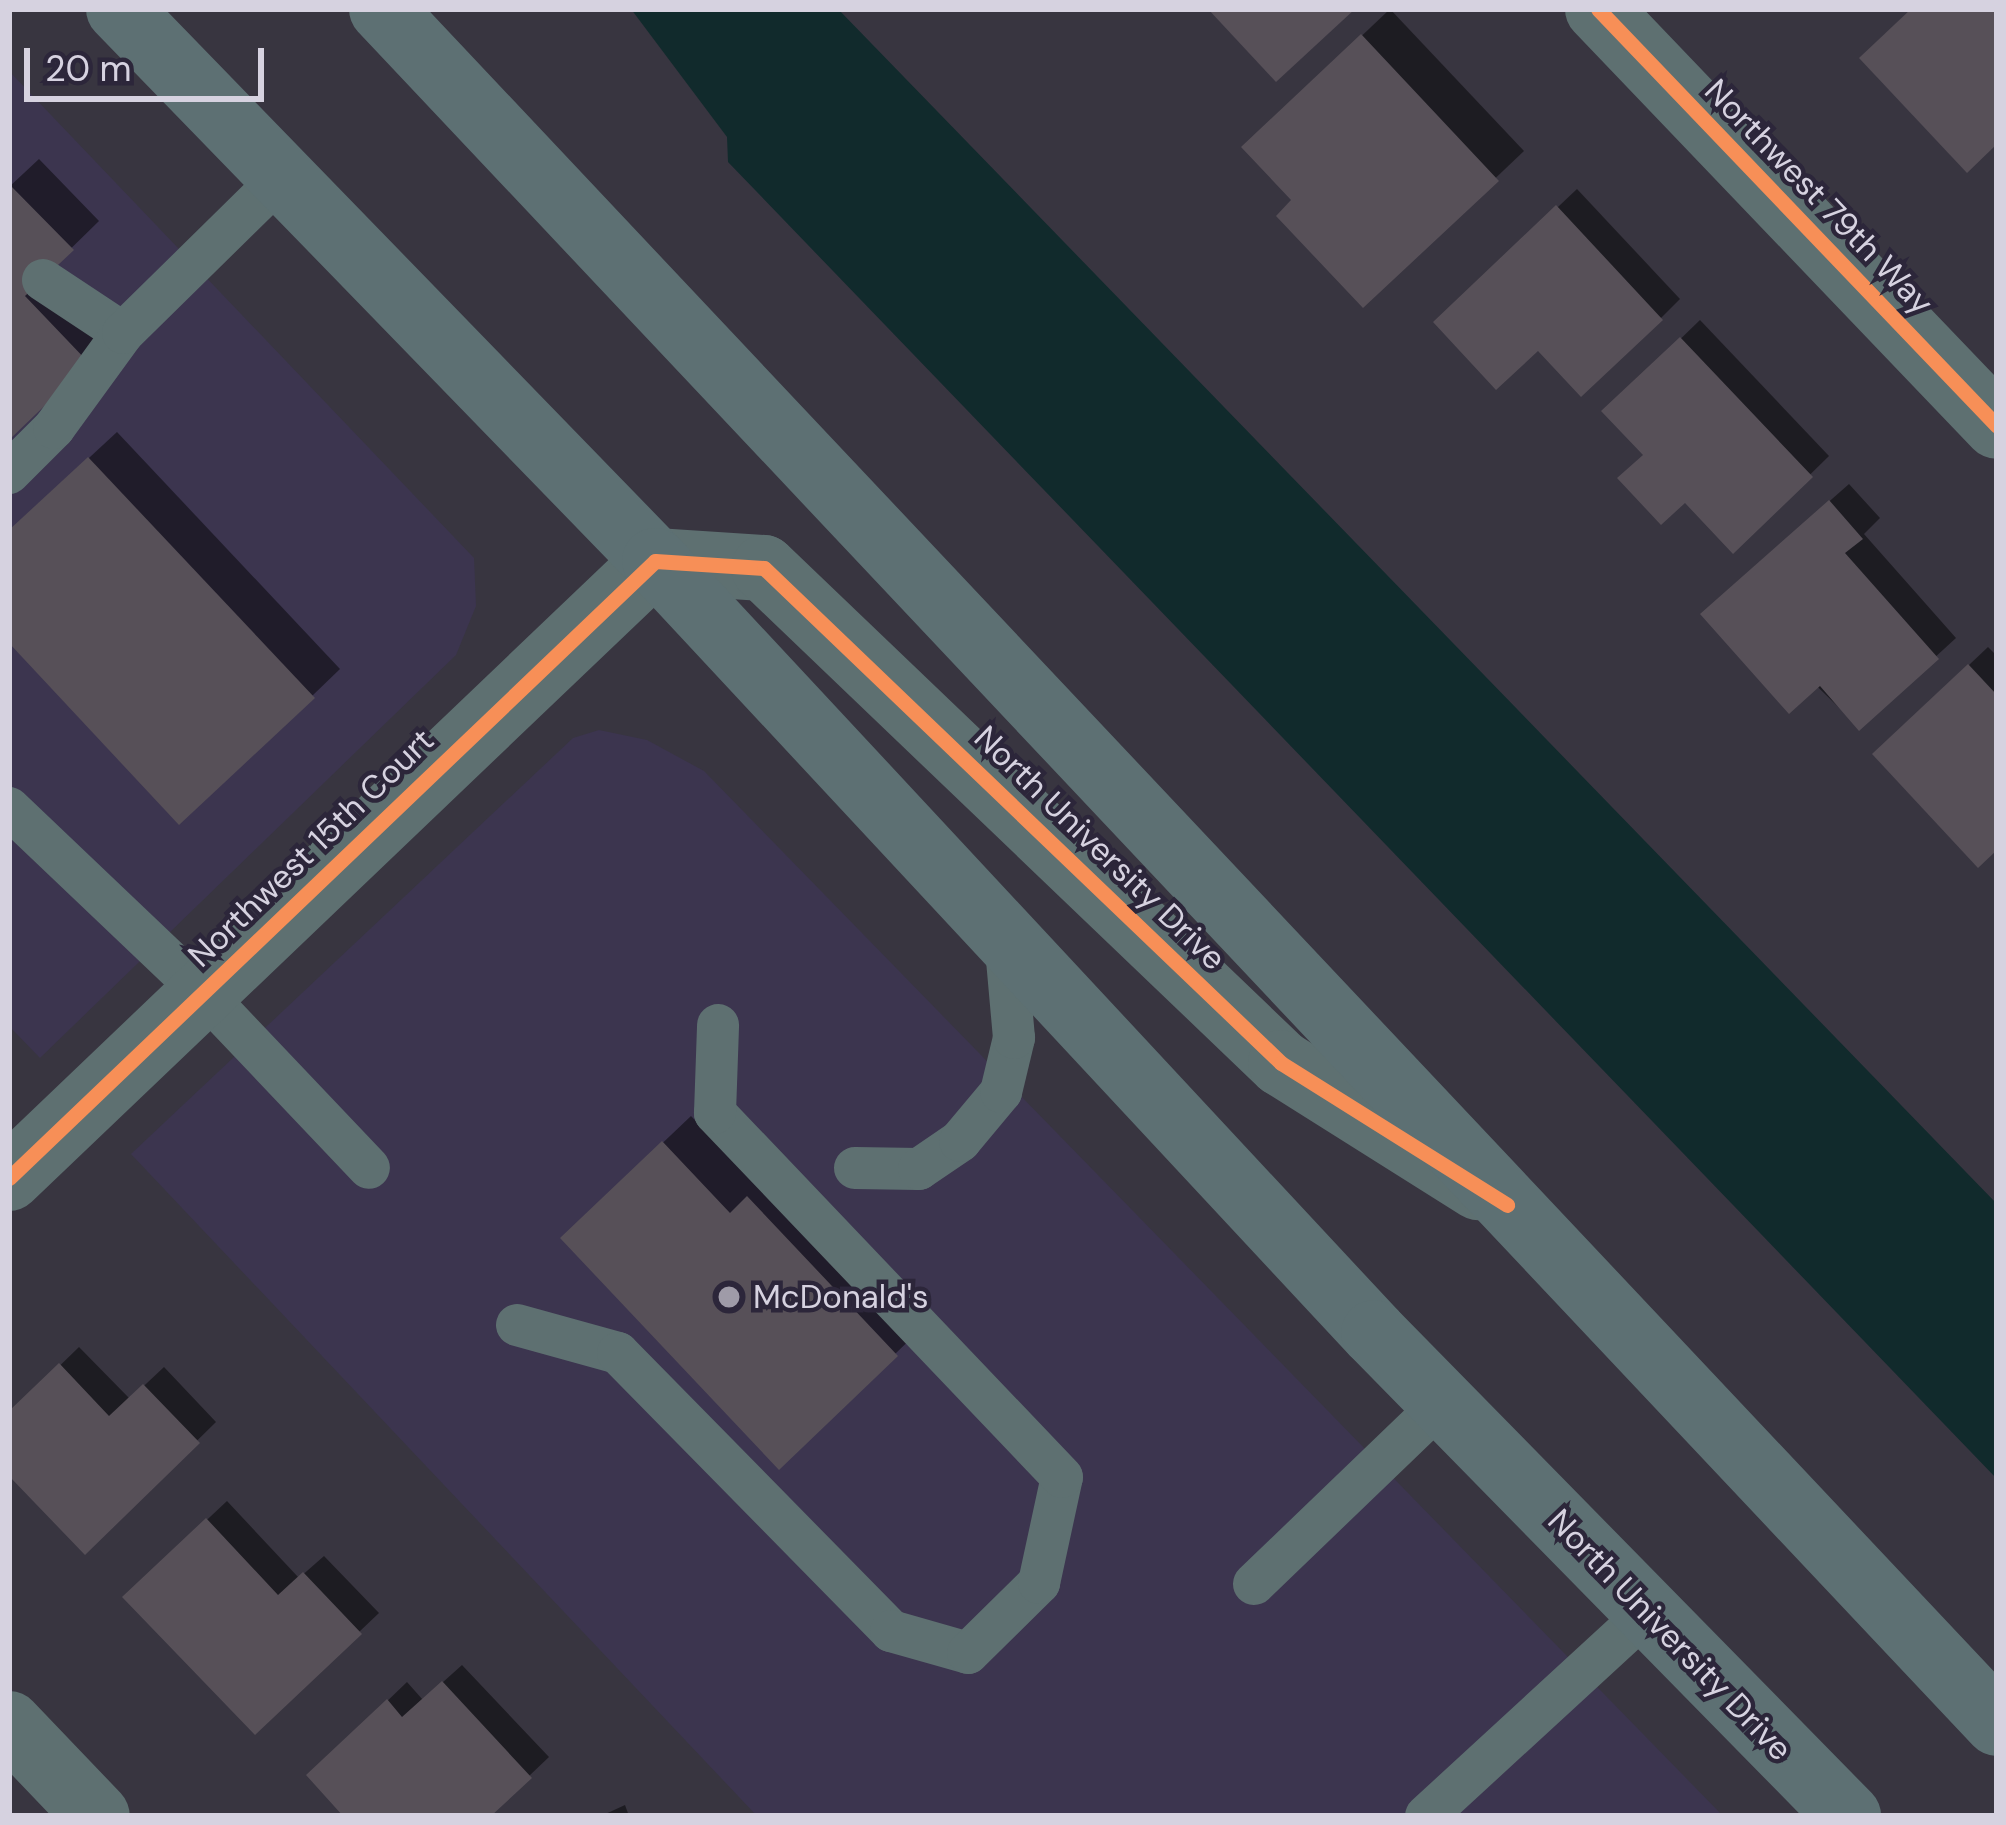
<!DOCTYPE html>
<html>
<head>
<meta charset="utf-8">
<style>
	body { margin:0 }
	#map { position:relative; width:2006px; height:1825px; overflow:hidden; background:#383540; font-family:"DM Sans",sans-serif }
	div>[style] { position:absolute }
	.built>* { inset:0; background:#3c354f }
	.water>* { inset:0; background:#112a2c }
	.shadow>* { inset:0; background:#0007 }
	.building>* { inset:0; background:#575058 }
	.service>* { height:42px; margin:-21px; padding:0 21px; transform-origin:21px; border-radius:21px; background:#5e7071 }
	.minor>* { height:66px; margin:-33px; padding:0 33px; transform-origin:33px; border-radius:33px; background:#5e7071 }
	.primary>* { height:66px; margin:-33px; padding:0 33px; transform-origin:33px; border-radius:33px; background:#5d7073 }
	.cycleway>* { height:15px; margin:-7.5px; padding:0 7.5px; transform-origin:7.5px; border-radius:7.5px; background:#f78f57 }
	.dots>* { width:33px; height:33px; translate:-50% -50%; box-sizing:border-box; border:6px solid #2c263a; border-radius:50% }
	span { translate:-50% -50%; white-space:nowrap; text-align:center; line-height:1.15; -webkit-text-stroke:9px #2c263a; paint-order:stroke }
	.street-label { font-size:33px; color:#d6d2e0 }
	.poi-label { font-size:33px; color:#d6d2e0 }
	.left { translate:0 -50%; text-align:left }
	.frame { position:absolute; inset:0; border:12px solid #d6d2e0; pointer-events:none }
	.scale { position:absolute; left:24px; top:48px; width:240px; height:54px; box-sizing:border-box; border:6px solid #d6d2e0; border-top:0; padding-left:15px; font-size:36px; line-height:42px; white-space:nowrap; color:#d6d2e0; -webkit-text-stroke:9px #2c263a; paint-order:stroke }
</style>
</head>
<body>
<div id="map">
	<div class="built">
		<div style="clip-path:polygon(9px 71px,474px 558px,476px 606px,456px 655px,40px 1058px,9px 1026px)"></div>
		<div style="clip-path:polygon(599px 730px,647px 740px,704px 771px,1723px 1816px,757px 1816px,131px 1154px,573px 738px)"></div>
	</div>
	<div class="water">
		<div style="clip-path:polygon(631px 9px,838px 9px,1997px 1204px,1997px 1479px,728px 162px,727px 137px)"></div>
	</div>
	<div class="shadow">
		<div style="clip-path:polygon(1390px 9px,1524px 151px,1363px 304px,1295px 200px,1273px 120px)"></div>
		<div style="clip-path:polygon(39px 159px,99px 221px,51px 268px,114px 334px,9px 436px,9px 187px)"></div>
		<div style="clip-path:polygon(1577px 189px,1680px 299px,1661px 318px,1538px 346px,1456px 303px)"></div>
		<div style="clip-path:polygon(1700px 320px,1829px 456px,1733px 550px,1606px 411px)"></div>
		<div style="clip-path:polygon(117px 432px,340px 669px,312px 696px,9px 638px,9px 532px)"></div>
		<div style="clip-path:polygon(1849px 484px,1880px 518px,1864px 534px,1956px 638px,1859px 727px,1723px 595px)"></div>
		<div style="clip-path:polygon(1988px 647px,1997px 656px,1997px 846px,1895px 735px)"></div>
		<div style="clip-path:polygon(691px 1116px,759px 1188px,924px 1326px,779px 1466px,591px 1211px)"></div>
		<div style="clip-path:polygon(79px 1347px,130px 1399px,164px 1367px,216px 1422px,85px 1551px,9px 1472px,9px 1415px)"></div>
		<div style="clip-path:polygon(227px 1501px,299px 1578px,324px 1556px,379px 1613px,255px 1731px,145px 1578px)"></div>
		<div style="clip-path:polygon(462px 1665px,549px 1757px,487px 1816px,347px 1816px,329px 1757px,407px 1682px,423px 1700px)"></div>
		<div style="clip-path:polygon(625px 1805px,629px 1816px,601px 1816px)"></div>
	</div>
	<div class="building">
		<div style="clip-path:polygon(1208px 9px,1355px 9px,1276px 82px)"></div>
		<div style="clip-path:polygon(1911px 9px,1997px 9px,1997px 144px,1967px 173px,1859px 58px)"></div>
		<div style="clip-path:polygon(1361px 34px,1499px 181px,1363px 308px,1276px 216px,1291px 200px,1241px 147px)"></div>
		<div style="clip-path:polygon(9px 184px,74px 250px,25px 296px,89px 363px,9px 440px)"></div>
		<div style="clip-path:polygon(1556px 205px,1663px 320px,1581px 397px,1538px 351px,1496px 390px,1433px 322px)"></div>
		<div style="clip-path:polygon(1680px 337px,1813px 477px,1733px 554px,1685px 503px,1661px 525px,1617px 478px,1643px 455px,1601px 411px)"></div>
		<div style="clip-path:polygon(88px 457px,315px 698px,179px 825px,9px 643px,9px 530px)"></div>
		<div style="clip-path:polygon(1829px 500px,1863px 539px,1845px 553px,1939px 659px,1859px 731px,1820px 686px,1789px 714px,1700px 614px)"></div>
		<div style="clip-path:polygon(1968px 664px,1997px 695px,1997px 850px,1978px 868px,1872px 754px)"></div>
		<div style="clip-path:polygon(662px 1141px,730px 1213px,747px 1196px,898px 1356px,779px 1470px,560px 1238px)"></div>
		<div style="clip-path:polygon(59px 1363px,109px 1416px,143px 1384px,200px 1443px,85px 1555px,9px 1476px,9px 1411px)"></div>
		<div style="clip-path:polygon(206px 1518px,278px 1595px,303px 1572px,362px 1634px,255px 1735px,122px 1597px)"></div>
		<div style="clip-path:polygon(442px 1681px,532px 1778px,491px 1816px,343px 1816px,306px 1775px,387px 1699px,402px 1717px)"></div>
	</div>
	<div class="service">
		<div style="left:43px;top:280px;width:96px;rotate:33.5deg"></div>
		<div style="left:9px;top:473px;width:64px;rotate:-45deg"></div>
		<div style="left:54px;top:428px;width:117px;rotate:-54deg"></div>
		<div style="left:123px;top:333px;width:223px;rotate:-44.5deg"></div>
		<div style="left:9px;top:808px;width:268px;rotate:43.6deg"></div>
		<div style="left:203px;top:993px;width:241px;rotate:46.5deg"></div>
		<div style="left:855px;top:1168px;width:64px;rotate:0.9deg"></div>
		<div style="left:919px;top:1169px;width:50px;rotate:-34.3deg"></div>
		<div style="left:960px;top:1141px;width:64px;rotate:-50.1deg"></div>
		<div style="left:1001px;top:1092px;width:56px;rotate:-76.5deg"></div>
		<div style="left:1014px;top:1038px;width:101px;rotate:-95.1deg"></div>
		<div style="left:517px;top:1325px;width:105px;rotate:15.5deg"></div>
		<div style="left:618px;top:1353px;width:390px;rotate:45.5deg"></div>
		<div style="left:891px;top:1631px;width:80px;rotate:15.9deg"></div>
		<div style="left:968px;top:1653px;width:100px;rotate:-44.6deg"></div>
		<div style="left:1039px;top:1583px;width:108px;rotate:-77.8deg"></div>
		<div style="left:1062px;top:1477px;width:503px;rotate:-133.63deg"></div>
		<div style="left:715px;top:1113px;width:88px;rotate:-88deg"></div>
		<div style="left:1254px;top:1584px;width:262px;rotate:-43.9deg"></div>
		<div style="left:1426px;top:1816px;width:301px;rotate:-42.6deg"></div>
	</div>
	<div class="minor">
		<div style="left:1598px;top:9px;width:577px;rotate:46.26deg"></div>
		<div style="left:9px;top:1178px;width:893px;rotate:-43.68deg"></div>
		<div style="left:655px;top:561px;width:109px;rotate:3.7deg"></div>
		<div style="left:764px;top:568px;width:716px;rotate:43.75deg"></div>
		<div style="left:1281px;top:1063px;width:233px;rotate:32.2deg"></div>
		<div style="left:9px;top:1724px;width:127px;rotate:46.3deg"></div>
	</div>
	<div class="primary">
		<div style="left:119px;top:9px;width:769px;rotate:45.84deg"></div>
		<div style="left:655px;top:561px;width:1055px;rotate:47.04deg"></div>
		<div style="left:1374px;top:1333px;width:677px;rotate:45.54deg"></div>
		<div style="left:382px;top:9px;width:2355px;rotate:46.7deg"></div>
	</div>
	<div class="cycleway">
		<div style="left:1598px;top:9px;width:577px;rotate:46.26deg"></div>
		<div style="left:9px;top:1178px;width:893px;rotate:-43.68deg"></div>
		<div style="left:655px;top:561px;width:109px;rotate:3.7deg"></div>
		<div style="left:764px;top:568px;width:716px;rotate:43.75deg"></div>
		<div style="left:1281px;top:1063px;width:267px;rotate:32.1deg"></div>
	</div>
	<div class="dots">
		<div style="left:729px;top:1297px;background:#9f9ba8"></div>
	</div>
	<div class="street-label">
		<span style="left:1819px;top:197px;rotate:46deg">Northwest 79th Way</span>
		<span style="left:311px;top:848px;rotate:-44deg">Northwest 15th Court</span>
		<span style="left:1100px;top:848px;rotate:44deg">North University Drive</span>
		<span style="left:1670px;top:1635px;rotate:46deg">North University Drive</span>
	</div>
	<div class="poi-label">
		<span class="left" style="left:753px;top:1297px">McDonald's</span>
	</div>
	<div class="frame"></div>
	<div class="scale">20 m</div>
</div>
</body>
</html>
